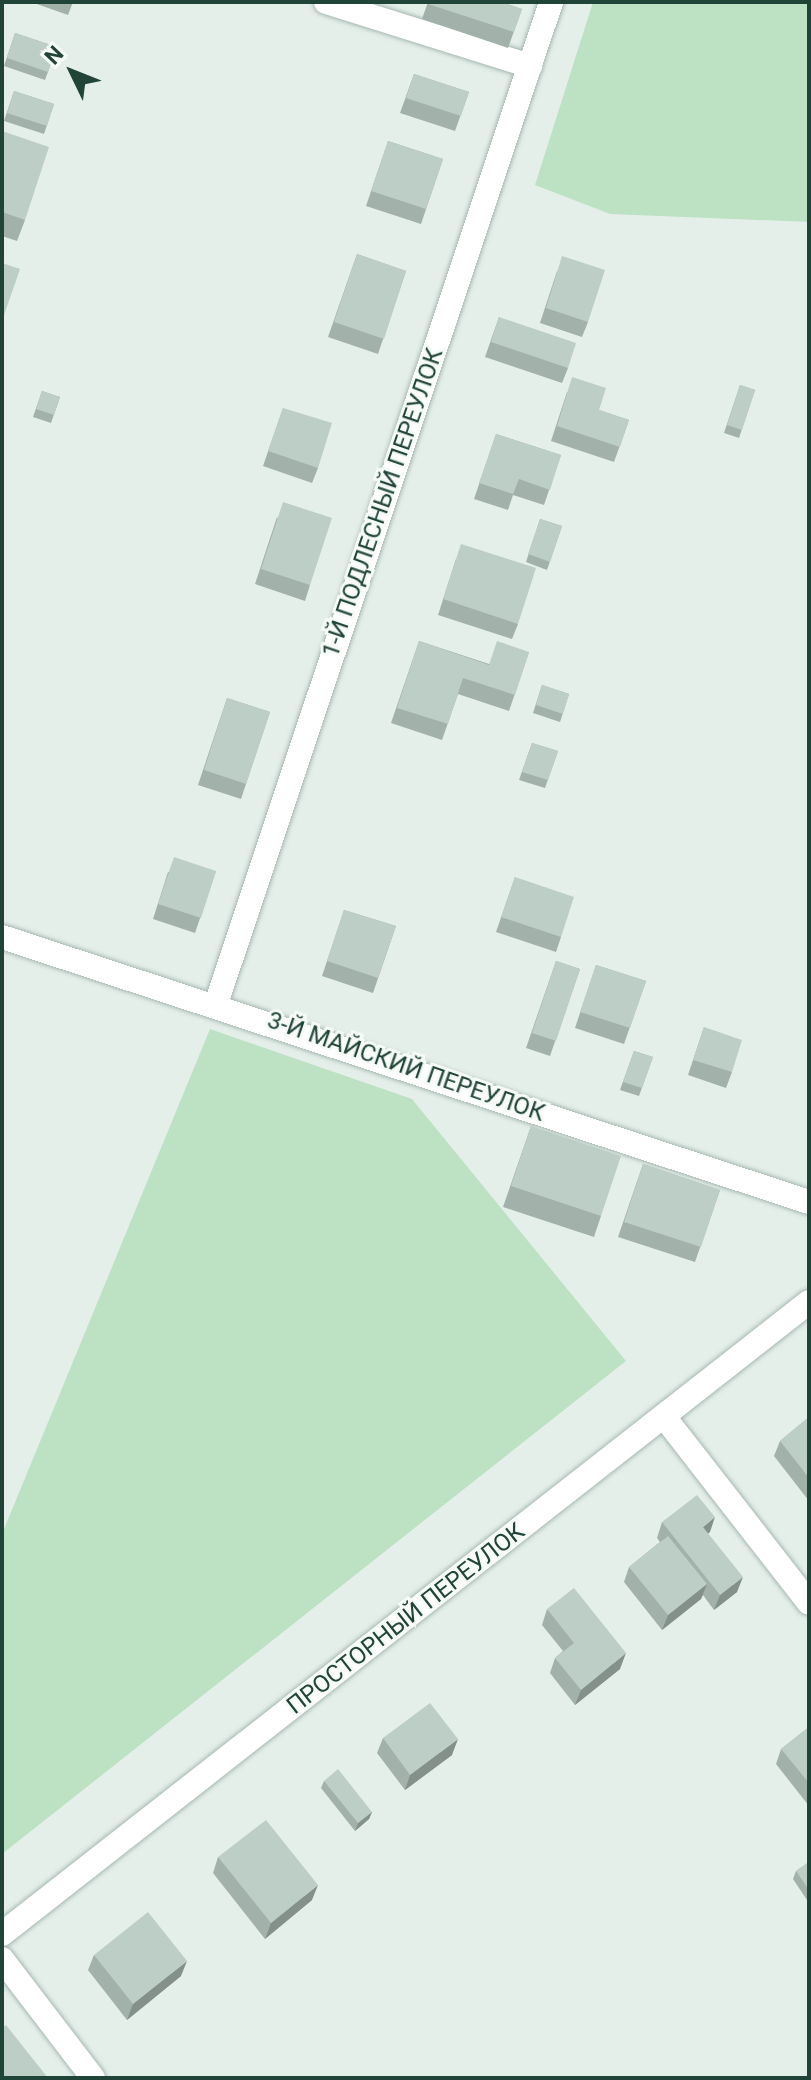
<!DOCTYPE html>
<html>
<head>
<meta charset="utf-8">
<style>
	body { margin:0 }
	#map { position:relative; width:811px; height:2080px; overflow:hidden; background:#e5efea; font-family:Roboto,sans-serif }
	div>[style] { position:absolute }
	.green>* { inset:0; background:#bce2c3 }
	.roads { filter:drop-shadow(0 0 2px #a6b8b1) drop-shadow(0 0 2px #a6b8b1) }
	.minor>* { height:24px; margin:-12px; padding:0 12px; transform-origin:12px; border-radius:12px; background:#fff }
	.wall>* { inset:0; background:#a2b1a9 }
	.shaded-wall>* { inset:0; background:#84908a }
	.building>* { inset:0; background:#bccec5 }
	span { translate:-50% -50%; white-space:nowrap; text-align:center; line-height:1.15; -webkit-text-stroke:6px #f6fbf8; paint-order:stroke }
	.street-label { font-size:24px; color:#214438 }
	.frame { position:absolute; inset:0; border:4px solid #214438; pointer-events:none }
	.north { position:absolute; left:32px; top:32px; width:80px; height:80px; -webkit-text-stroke:6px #f6fbf8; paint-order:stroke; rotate:313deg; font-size:22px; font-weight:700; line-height:32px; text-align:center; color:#214438 }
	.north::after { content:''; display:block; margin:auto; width:28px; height:36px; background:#214438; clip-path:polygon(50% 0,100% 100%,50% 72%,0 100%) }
</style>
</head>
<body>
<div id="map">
	<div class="green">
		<div style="clip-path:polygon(593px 2px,809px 2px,809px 222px,610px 214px,535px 185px)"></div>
		<div style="clip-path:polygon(210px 1029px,412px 1099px,626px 1361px,2px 1854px,2px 1534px)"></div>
	</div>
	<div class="roads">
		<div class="minor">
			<div style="left:326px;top:2px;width:214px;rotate:17.4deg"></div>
			<div style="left:2px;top:937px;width:849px;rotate:18.18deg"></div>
			<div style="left:216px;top:1004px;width:1057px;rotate:-71.51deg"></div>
			<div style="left:665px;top:1418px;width:234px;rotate:52.1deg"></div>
			<div style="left:2px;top:1934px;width:1025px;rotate:-38.07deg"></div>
			<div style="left:2px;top:1959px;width:150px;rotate:52.6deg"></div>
		</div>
	</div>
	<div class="wall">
		<div style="clip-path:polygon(31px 2px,73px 2px,68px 15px)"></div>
		<div style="clip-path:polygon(428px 2px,501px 2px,522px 9px,508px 48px,422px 19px)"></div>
		<div style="clip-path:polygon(15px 33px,57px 47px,45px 80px,4px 66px)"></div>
		<div style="clip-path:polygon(414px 74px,469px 92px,455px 131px,400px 113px)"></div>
		<div style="clip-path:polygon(14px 91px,54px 104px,44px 134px,4px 121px)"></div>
		<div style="clip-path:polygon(2px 131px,25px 220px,17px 241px,2px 236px)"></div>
		<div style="clip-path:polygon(388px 141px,443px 159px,421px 224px,366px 206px)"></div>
		<div style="clip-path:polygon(357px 254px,406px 271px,378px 354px,328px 337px)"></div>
		<div style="clip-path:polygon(557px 271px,588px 322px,582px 337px,540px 323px)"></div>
		<div style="clip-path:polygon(499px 317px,568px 368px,562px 383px,485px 357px)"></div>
		<div style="clip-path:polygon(740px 385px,755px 390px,739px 438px,724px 433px)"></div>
		<div style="clip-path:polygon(42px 391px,60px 397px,51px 423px,33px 417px)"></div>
		<div style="clip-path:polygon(567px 392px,599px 410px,629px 420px,614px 462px,551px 441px)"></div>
		<div style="clip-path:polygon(283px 408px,318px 468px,312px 483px,263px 466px)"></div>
		<div style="clip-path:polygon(496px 434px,561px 455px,544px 505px,513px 495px,508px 510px,474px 499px)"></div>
		<div style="clip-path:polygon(277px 517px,310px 585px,305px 601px,255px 584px)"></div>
		<div style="clip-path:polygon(540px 519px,562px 526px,547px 570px,526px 562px)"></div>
		<div style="clip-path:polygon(456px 559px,518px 624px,512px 639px,438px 615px)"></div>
		<div style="clip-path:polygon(419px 641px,489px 664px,529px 652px,509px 711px,458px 694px,442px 740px,391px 723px)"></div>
		<div style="clip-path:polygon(542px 685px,569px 694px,560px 722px,533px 713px)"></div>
		<div style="clip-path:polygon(227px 698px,270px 712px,241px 799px,198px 785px)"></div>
		<div style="clip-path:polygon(532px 743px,558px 751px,545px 788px,519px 780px)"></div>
		<div style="clip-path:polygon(216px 871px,195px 933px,153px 919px,168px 872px)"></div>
		<div style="clip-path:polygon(515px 877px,561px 937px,556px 952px,496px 932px)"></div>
		<div style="clip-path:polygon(344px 910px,396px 926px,373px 993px,322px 976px)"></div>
		<div style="clip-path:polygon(556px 961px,580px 969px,550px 1056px,526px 1048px)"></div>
		<div style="clip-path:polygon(596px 965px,646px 981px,624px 1044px,575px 1028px)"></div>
		<div style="clip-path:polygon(704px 1027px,732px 1072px,726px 1088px,688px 1075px)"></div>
		<div style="clip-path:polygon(634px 1051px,653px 1057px,639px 1096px,620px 1090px)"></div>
		<div style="clip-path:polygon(531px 1126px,601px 1216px,594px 1237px,503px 1207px)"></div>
		<div style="clip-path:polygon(643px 1164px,720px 1190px,695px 1262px,618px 1237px)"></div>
		<div style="clip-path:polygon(809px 1417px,809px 1501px,774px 1456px,780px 1441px)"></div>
		<div style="clip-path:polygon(662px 1522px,710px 1532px,708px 1533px,737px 1592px,714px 1610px,703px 1595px,701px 1599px,662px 1630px,624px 1582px,629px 1567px,660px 1542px,657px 1538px)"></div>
		<div style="clip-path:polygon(547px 1609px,620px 1669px,575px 1705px,550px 1673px,555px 1658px,563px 1651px,542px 1625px)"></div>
		<div style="clip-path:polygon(809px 1727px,809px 1806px,776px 1764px,781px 1749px)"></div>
		<div style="clip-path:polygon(383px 1738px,452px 1755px,405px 1790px,377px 1753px)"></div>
		<div style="clip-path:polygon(324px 1781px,372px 1812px,369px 1819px,355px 1831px,321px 1788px)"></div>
		<div style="clip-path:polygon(218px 1857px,312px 1900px,265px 1939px,213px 1873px)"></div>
		<div style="clip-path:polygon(809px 1862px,809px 1903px,793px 1879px,796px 1871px)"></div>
		<div style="clip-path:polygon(94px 1955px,181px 1976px,127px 2020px,88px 1970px)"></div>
	</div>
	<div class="shaded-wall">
		<div style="clip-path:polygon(715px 1517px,710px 1532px,697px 1542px,703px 1527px)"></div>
		<div style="clip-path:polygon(743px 1577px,737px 1592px,714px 1610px,720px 1595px)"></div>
		<div style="clip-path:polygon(707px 1584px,701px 1599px,662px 1630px,668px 1615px)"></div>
		<div style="clip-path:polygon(626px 1653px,620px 1669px,575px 1705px,581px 1690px)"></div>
		<div style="clip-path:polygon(458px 1739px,452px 1755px,405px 1790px,410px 1775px)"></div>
		<div style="clip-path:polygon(372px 1812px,369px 1819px,355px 1831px,358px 1823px)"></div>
		<div style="clip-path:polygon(318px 1885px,312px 1900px,265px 1939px,271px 1923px)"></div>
		<div style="clip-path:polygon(187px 1961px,181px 1976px,127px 2020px,133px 2004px)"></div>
	</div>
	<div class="building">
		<div style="clip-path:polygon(428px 2px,501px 2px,522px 9px,514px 32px,428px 4px)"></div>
		<div style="clip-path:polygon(15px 33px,57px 47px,48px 72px,7px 58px)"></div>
		<div style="clip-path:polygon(414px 74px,469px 92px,461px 116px,406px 98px)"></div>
		<div style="clip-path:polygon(14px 91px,54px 104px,47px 126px,7px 113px)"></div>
		<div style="clip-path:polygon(2px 131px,49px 147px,25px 220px,2px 212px)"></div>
		<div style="clip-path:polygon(388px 141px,443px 159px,426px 209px,371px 191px)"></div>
		<div style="clip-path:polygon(357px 254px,406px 271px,384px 339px,334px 322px)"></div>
		<div style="clip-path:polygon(562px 256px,605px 270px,588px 322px,546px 308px)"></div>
		<div style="clip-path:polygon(2px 263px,20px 269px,2px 321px)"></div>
		<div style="clip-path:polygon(499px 317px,576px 343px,568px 368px,491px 342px)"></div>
		<div style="clip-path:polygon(572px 377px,606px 388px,599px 410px,629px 420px,620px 447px,557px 426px)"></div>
		<div style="clip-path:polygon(740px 385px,755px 390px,742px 430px,727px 425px)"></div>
		<div style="clip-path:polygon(42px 391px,60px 397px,54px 415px,36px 409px)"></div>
		<div style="clip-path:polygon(283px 408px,332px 423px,318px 468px,268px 451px)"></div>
		<div style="clip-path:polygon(496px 434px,561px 455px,550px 490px,519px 479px,513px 494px,479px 483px)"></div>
		<div style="clip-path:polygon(283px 502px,332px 518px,310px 585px,261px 569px)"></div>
		<div style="clip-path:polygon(540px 519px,562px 526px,550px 562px,528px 554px)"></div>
		<div style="clip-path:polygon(461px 544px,536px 568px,518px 624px,443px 599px)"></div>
		<div style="clip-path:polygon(419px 641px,489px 665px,497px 641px,529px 652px,515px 695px,463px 678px,448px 724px,397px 708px)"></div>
		<div style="clip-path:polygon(542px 685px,569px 694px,563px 714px,536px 705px)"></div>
		<div style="clip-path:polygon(227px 698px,270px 712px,246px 784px,204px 770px)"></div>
		<div style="clip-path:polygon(532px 743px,558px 751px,548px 780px,522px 772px)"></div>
		<div style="clip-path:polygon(174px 857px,216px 871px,201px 918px,158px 904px)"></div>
		<div style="clip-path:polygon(515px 877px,574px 897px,561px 937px,501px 917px)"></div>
		<div style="clip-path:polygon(344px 910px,396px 926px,378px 978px,327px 961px)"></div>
		<div style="clip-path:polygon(556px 961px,580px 969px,556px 1041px,532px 1033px)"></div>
		<div style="clip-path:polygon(596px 965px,646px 981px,630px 1028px,580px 1012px)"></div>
		<div style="clip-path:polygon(704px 1027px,742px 1040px,732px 1072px,693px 1060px)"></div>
		<div style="clip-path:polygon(634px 1051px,653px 1057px,642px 1088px,623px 1082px)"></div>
		<div style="clip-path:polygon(531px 1126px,621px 1156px,601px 1216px,511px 1186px)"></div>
		<div style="clip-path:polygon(643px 1164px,720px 1190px,701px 1247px,624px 1222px)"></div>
		<div style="clip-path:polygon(809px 1417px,809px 1478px,780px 1441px)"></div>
		<div style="clip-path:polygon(697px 1495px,715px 1517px,703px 1527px,743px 1577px,720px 1595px,662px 1522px)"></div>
		<div style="clip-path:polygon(668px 1536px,707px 1584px,668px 1615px,629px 1567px)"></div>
		<div style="clip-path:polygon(574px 1588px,626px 1653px,581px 1690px,555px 1658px,574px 1643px,547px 1609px)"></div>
		<div style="clip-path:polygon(430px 1703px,458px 1739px,410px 1775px,383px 1738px)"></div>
		<div style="clip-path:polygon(809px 1727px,809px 1783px,781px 1749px)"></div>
		<div style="clip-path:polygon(338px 1769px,372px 1812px,358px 1823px,324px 1781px)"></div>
		<div style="clip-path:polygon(266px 1820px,318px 1885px,271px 1923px,218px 1857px)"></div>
		<div style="clip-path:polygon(809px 1862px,809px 1890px,796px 1871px)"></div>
		<div style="clip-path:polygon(148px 1912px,187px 1961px,133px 2004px,94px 1955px)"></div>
		<div style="clip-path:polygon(6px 2025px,48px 2078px,2px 2078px,2px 2028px)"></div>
	</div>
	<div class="street-label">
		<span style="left:383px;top:503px;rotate:-71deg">1-Й ПОДЛЕСНЫЙ ПЕРЕУЛОК</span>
		<span style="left:406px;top:1067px;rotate:19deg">3-Й МАЙСКИЙ ПЕРЕУЛОК</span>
		<span style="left:406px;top:1619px;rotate:-38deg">ПРОСТОРНЫЙ ПЕРЕУЛОК</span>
	</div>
	<div class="frame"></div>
	<div class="north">N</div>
</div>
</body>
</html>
